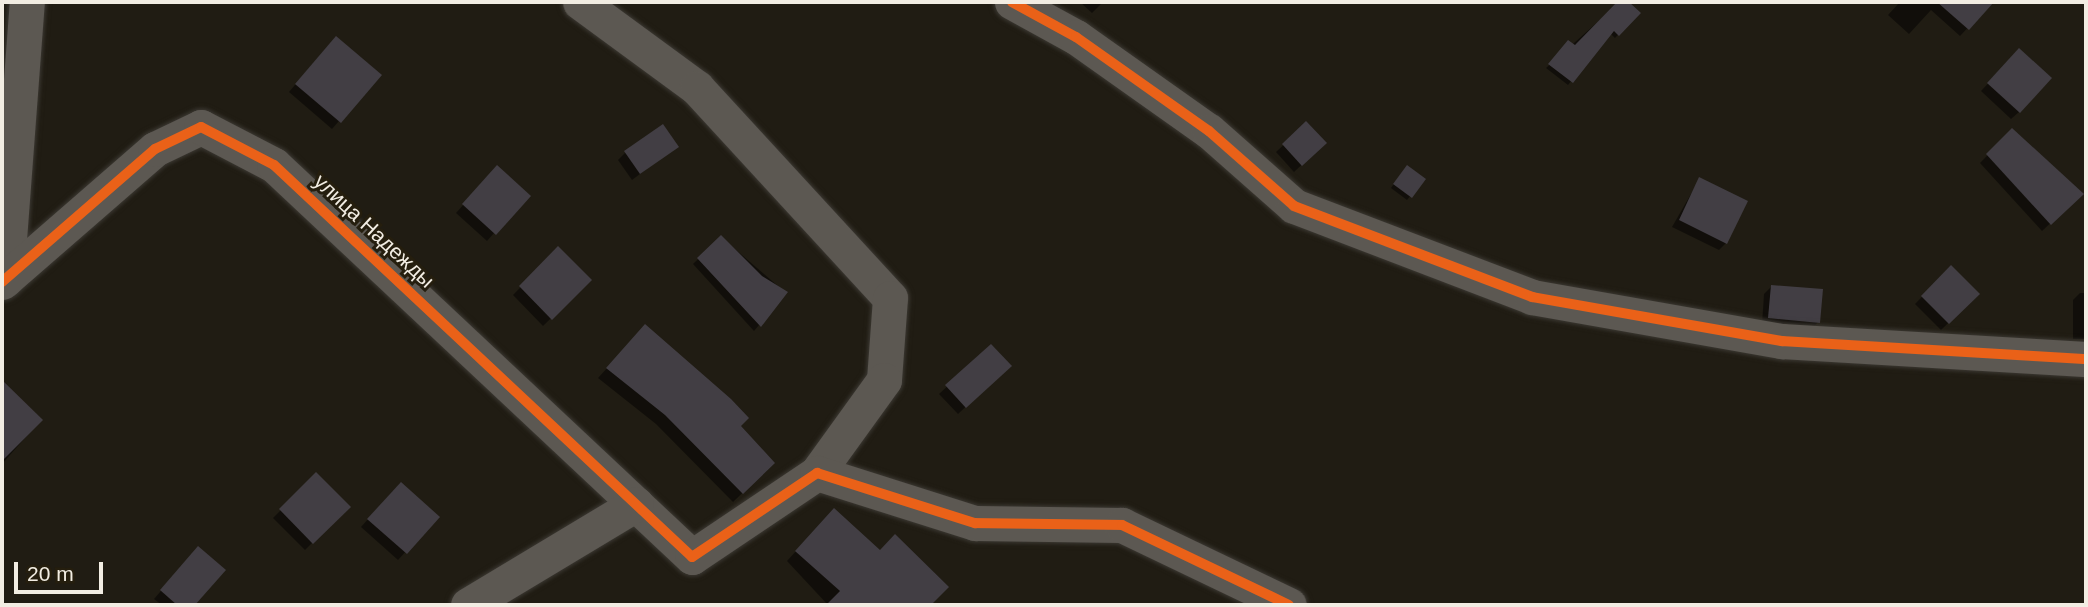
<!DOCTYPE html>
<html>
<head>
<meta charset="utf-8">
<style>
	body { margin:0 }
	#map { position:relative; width:2088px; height:607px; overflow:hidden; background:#201c13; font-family:Arial,sans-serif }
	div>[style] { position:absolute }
	.shadow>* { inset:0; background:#0007 }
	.building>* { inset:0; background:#423e44 }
	.roads { filter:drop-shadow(0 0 2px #3b3832) drop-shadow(0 0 2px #3b3832) }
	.minor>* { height:35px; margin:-17.5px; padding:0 17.5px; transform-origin:17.5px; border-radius:17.5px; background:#5c5852 }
	.cycleway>* { height:10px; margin:-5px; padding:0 5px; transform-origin:5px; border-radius:5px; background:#ea6118 }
	span { translate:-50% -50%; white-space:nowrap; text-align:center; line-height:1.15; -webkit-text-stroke:6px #251e0e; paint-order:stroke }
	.street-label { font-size:21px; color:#f2ede3 }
	.frame { position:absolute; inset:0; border:4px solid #f2ede3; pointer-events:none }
	.scale { position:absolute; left:14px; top:562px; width:89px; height:32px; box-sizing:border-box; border:4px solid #f2ede3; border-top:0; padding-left:9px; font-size:21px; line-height:24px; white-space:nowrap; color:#f2ede3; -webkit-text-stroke:5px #251e0e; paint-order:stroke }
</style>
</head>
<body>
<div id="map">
	<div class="shadow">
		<div style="clip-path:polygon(1080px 2px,1103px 2px,1092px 13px)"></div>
		<div style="clip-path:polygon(1620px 2px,1638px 13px,1615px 38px,1610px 33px,1568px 85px,1546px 68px)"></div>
		<div style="clip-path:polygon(1900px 2px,1992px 2px,1960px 36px,1931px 10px,1909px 34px,1888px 15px)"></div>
		<div style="clip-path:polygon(328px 46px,379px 75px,332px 129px,289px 92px)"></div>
		<div style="clip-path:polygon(2012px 58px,2019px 112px,2011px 119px,1981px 91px)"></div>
		<div style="clip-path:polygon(1306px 124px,1325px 143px,1294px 172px,1276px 152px)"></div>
		<div style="clip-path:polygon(2012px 130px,2082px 194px,2042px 231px,1980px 163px)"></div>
		<div style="clip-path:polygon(677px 146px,632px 180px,618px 160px,625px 153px)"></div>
		<div style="clip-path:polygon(1404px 170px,1424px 179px,1407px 200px,1391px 188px)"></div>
		<div style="clip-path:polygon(490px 175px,494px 233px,487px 241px,456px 213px)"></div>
		<div style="clip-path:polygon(1699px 180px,1726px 243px,1719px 250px,1672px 227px)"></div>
		<div style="clip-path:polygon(721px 237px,786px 293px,754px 331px,693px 264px)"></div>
		<div style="clip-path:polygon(558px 249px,590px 280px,543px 326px,513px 295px)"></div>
		<div style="clip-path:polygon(1951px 267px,1978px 294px,1941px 330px,1915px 304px)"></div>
		<div style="clip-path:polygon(1771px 287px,1818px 322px,1811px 330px,1762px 325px,1764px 294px)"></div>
		<div style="clip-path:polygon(2080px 293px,2086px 293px,2086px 339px,2073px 339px,2073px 300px)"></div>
		<div style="clip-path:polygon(639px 333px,773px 463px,733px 502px,656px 424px,598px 378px)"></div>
		<div style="clip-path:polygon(991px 346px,1002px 373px,958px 414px,939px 394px)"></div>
		<div style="clip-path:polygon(6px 386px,40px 421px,2px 464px,2px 390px)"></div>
		<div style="clip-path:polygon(316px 475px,348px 507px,305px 550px,273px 518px)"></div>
		<div style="clip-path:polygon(393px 491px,437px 517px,398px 560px,361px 527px)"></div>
		<div style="clip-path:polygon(824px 520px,947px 587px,929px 605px,828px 605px,787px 561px)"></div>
		<div style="clip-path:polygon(191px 556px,223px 570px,193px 605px,162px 605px,154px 599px)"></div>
	</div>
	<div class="building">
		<div style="clip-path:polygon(1617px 2px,1629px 2px,1641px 13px,1619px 36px,1614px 31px,1573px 83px,1548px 64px,1568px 40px,1575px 45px)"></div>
		<div style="clip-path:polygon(1937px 2px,1994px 2px,1969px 30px)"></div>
		<div style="clip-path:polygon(336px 36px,382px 75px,341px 123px,295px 84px)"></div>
		<div style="clip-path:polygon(2019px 48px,2052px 78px,2020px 113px,1987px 83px)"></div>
		<div style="clip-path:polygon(1306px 121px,1327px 143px,1302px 166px,1282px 144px)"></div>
		<div style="clip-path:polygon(663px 124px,679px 147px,640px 174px,624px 151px)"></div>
		<div style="clip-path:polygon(2012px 128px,2084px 194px,2051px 225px,1986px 154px)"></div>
		<div style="clip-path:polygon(497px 165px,531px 196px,496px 235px,462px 204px)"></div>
		<div style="clip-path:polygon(1407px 165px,1426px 179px,1412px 198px,1393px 184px)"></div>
		<div style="clip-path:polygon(1699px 177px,1748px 201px,1727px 244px,1679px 220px)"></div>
		<div style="clip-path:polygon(721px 235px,762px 276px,788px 292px,761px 327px,697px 258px)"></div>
		<div style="clip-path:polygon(558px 246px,592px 280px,552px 320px,519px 286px)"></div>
		<div style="clip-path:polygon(1951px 265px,1980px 294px,1949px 324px,1921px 296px)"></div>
		<div style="clip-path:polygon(1771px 285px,1823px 289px,1820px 323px,1768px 318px)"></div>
		<div style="clip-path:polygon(645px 324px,731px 399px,749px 418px,741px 426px,775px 463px,743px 494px,665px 415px,606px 368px)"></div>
		<div style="clip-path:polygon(991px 344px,1012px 366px,966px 408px,945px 385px)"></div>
		<div style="clip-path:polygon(2px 380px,43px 420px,2px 461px)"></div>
		<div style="clip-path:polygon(316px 472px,351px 507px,313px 544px,279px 509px)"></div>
		<div style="clip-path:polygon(401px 482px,440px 517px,407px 554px,367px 519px)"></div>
		<div style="clip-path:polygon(834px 508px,880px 550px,895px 534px,949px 587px,931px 605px,826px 605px,840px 591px,795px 551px)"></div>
		<div style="clip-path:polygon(198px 546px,226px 570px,195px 605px,177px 605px,160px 590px)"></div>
	</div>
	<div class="roads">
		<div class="minor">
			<div style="left:580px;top:2px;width:145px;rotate:36.3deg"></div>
			<div style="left:697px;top:88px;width:285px;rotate:47.4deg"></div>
			<div style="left:890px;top:298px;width:82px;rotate:94.2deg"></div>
			<div style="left:884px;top:380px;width:115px;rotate:125.8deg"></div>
			<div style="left:1012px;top:2px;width:73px;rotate:28.7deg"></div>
			<div style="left:1076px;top:37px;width:163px;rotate:35.3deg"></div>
			<div style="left:1209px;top:131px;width:113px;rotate:41.4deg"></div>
			<div style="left:1294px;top:206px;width:255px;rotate:20.9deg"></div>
			<div style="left:1532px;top:297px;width:254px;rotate:10deg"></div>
			<div style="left:1782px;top:341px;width:305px;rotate:3.4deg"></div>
			<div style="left:6px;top:279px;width:278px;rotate:-85.7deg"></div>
			<div style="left:2px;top:282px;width:203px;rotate:-41deg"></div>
			<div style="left:155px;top:149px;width:51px;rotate:-25.6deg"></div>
			<div style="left:201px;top:127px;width:82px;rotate:27.5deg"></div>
			<div style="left:274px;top:165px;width:573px;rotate:43.16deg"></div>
			<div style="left:692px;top:557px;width:151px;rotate:-33.9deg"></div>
			<div style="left:817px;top:473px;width:166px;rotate:17.6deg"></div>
			<div style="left:975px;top:523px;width:147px;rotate:0.8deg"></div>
			<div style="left:1122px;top:525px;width:185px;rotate:25.6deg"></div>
			<div style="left:468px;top:605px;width:196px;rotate:-31deg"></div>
		</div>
	</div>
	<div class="cycleway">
		<div style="left:1012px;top:2px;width:73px;rotate:28.7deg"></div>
		<div style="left:1076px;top:37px;width:163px;rotate:35.3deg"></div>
		<div style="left:1209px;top:131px;width:113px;rotate:41.4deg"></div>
		<div style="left:1294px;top:206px;width:255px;rotate:20.9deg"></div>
		<div style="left:1532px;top:297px;width:254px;rotate:10deg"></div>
		<div style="left:1782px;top:341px;width:305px;rotate:3.4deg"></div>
		<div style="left:2px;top:282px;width:203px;rotate:-41deg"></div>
		<div style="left:155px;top:149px;width:51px;rotate:-25.6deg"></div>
		<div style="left:201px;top:127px;width:82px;rotate:27.5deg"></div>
		<div style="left:274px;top:165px;width:573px;rotate:43.16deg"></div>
		<div style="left:692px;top:557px;width:151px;rotate:-33.9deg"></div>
		<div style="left:817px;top:473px;width:166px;rotate:17.6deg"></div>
		<div style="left:975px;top:523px;width:147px;rotate:0.8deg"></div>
		<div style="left:1122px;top:525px;width:185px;rotate:25.6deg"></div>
	</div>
	<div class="street-label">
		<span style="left:374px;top:231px;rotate:43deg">улица Надежды</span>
	</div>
	<div class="frame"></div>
	<div class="scale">20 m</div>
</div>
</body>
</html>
